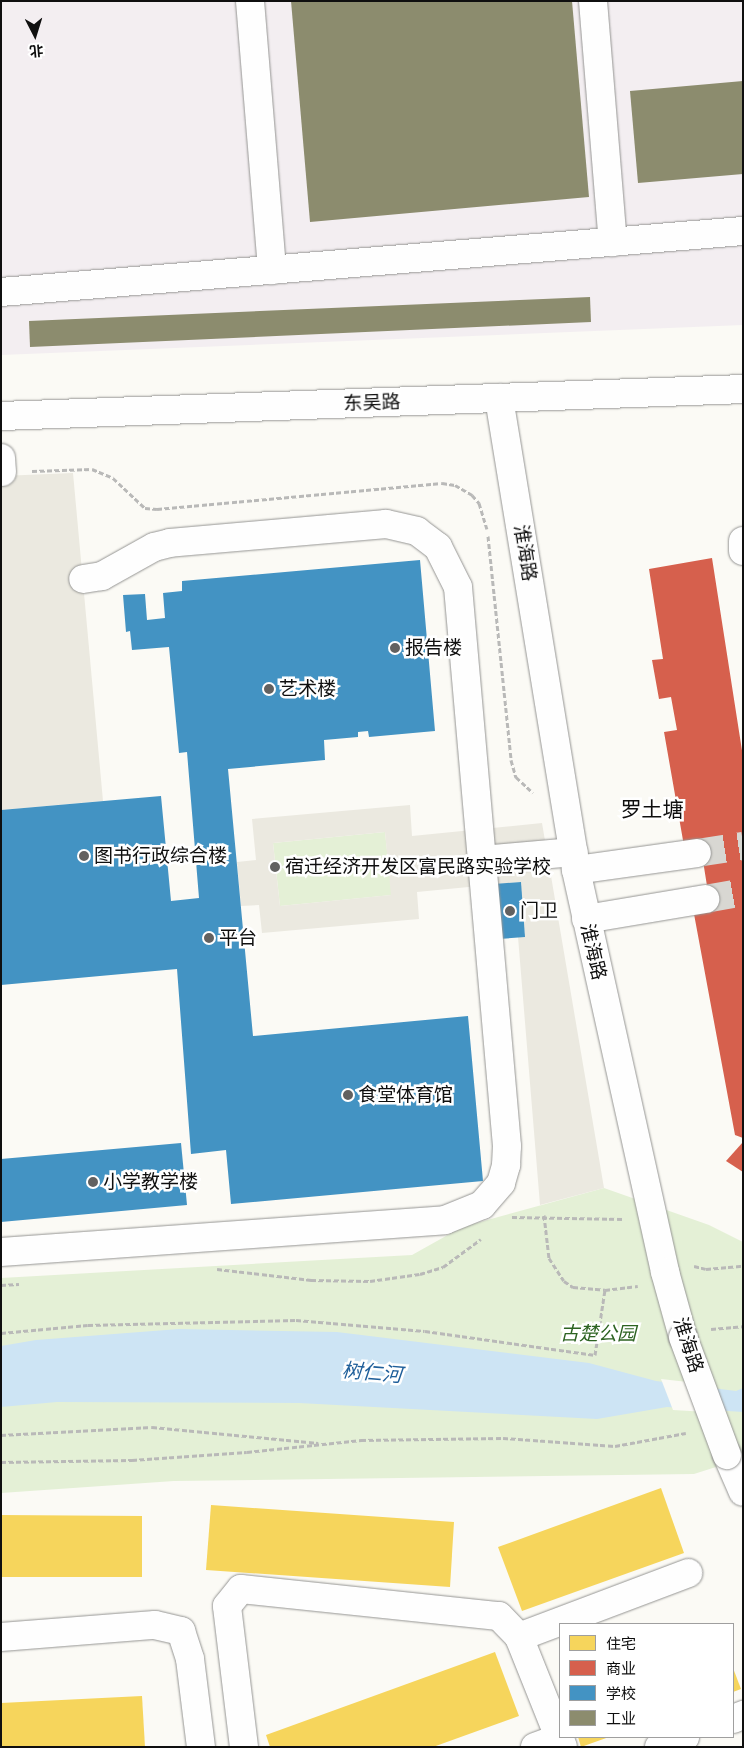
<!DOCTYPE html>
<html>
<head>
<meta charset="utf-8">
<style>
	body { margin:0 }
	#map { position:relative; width:744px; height:1748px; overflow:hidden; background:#fbfaf5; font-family:"Zilla Slab","Noto Sans SC",serif }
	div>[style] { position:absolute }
	.industrial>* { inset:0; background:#f3eef1 }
	.green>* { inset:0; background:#e4f0d6 }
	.plaza>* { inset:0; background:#ebe9e0 }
	.water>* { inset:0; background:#cde4f4 }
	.pier>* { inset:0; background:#fbfaf5 }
	.homes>* { inset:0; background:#f6d55c }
	.shops>* { inset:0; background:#d6604d }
	.schools>* { inset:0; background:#4393c3 }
	.industry>* { inset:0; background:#8c8c6e }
	.minor-tunnel>* { height:28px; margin-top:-14px; transform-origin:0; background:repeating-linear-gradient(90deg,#d8d7d2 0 28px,transparent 0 42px) }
	.path>* { height:3px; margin-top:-1.5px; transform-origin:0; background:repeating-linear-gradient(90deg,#b9b9b8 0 5px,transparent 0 7.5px) }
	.roads { filter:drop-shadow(0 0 1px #959593) drop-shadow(0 0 1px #959593) }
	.minor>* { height:28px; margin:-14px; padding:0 14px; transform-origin:14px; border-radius:14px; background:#fefefe }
	.bridges { filter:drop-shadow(0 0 1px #959593) drop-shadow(0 0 1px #959593) }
	.minor-bridge>* { height:28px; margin:-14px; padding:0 14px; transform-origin:14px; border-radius:14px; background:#fefefe }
	.dots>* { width:14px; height:14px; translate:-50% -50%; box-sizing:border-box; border:2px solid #fff; border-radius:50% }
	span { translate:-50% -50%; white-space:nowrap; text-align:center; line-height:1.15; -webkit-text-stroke:5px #fff; paint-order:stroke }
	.street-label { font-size:19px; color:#0f0f0f }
	.poi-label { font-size:19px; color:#0f0f0f }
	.left { translate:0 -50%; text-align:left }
	.park-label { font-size:19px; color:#2d6322; font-style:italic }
	.water-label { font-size:20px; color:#1f5f9a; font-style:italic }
	.quarter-label { font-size:21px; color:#0f0f0f }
	.frame { position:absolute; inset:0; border:2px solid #0f0f0f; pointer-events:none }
	.legend { position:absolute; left:559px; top:1623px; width:175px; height:115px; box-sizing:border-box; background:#fff; border:1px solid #9f9f9f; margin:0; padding:6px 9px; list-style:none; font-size:15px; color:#0f0f0f }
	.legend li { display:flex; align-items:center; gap:10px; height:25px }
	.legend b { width:25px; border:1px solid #9f9f9f }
	.north { position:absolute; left:10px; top:10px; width:50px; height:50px; -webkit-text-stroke:4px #fff; paint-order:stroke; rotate:175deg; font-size:14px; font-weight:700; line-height:20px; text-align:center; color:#0f0f0f }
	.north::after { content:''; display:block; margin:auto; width:18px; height:22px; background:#0f0f0f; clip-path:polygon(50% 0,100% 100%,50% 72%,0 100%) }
</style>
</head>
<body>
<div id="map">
	<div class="industrial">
		<div style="clip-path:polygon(1px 1px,743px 1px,743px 325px,1px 355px)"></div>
	</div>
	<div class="green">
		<div style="clip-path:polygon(385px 832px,392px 895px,280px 906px,273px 843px)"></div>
		<div style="clip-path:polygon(604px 1188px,709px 1225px,743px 1242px,743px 1463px,741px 1459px,694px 1474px,174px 1481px,1px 1493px,1px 1278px,412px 1255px,462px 1227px)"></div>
	</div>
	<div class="plaza">
		<div style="clip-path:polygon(73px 473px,103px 801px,1px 810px,1px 476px)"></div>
		<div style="clip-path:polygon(evenodd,410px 805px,412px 836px,542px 823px,604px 1188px,540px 1205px,518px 937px,525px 936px,520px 882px,417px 892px,419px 919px,262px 933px,259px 905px,241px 906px,237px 862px,256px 860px,252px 819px,410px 805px,385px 832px,391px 895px,280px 906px,273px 843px,385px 832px)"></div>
	</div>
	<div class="water">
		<div style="clip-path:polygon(179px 1329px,337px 1332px,589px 1363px,656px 1381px,736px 1391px,743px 1388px,743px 1412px,667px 1407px,597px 1419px,299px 1403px,57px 1402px,1px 1407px,1px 1346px,36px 1340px)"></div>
	</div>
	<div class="pier">
		<div style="clip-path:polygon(661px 1379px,714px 1385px,724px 1413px,673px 1410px)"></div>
	</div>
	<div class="homes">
		<div style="clip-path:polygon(661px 1488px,684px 1553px,522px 1611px,498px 1547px)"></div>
		<div style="clip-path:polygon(211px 1505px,454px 1522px,450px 1587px,206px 1570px)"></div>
		<div style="clip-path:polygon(1px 1515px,142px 1516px,142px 1577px,1px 1577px)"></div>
		<div style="clip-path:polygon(495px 1652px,519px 1716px,433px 1747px,270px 1747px,266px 1735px)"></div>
		<div style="clip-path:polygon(733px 1668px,741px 1689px,733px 1692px)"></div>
		<div style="clip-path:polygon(142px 1696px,145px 1747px,1px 1747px,1px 1703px)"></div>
		<div style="clip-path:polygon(578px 1737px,609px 1737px,581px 1747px)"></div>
	</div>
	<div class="shops">
		<div style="clip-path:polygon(712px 558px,743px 757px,743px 1138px,735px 1135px,694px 914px,711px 911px,700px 842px,684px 846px,664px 732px,677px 730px,671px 697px,659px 699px,652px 660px,663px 659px,649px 569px)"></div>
		<div style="clip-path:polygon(743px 1142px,743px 1172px,726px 1161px)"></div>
	</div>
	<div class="schools">
		<div style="clip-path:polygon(420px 560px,435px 731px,369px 737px,368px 731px,358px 732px,358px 737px,324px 740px,325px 760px,228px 769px,253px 1036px,468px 1016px,483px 1181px,231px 1204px,226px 1150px,191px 1154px,177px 969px,1px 985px,1px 810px,161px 796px,171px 901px,199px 898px,187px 752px,179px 753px,169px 647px,132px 650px,130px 631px,126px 632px,123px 595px,145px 594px,147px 620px,165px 618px,163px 593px,182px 591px,182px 581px)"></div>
		<div style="clip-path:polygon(521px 882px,525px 937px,499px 939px,494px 884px)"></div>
		<div style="clip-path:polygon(181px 1143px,187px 1205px,1px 1222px,1px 1159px)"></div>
	</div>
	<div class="industry">
		<div style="clip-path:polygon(291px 1px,572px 1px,589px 197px,310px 222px)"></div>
		<div style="clip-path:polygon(743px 81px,743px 174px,638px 183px,630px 91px)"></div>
		<div style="clip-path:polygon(590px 297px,591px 322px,30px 347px,29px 321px)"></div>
	</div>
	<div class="minor-tunnel">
		<div style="left:697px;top:853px;width:47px;rotate:-8.7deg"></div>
		<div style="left:705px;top:899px;width:39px;rotate:-10deg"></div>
	</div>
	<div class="path">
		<div style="left:32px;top:471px;width:60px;rotate:-1.9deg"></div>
		<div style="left:92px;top:469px;width:23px;rotate:23deg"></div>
		<div style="left:113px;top:478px;width:44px;rotate:43.2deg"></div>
		<div style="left:145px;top:508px;width:12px;rotate:5deg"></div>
		<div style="left:157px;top:509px;width:286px;rotate:-5.2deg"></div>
		<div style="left:442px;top:483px;width:13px;rotate:9deg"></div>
		<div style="left:455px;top:485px;width:20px;rotate:30deg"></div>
		<div style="left:472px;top:495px;width:11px;rotate:49deg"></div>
		<div style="left:479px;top:503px;width:27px;rotate:73deg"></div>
		<div style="left:488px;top:536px;width:225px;rotate:84.1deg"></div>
		<div style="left:511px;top:760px;width:18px;rotate:74deg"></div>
		<div style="left:516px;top:777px;width:23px;rotate:43deg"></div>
		<div style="left:544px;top:1215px;width:43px;rotate:83.4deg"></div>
		<div style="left:549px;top:1258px;width:27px;rotate:57deg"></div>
		<div style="left:564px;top:1281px;width:11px;rotate:34deg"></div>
		<div style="left:573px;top:1287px;width:32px;rotate:5deg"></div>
		<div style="left:605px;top:1290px;width:33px;rotate:-7deg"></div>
		<div style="left:512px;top:1217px;width:111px;rotate:1deg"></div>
		<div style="left:694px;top:1266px;width:12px;rotate:14deg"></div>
		<div style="left:706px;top:1269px;width:37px;rotate:-5deg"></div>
		<div style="left:217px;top:1269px;width:95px;rotate:6.7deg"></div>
		<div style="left:311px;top:1280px;width:59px;rotate:1deg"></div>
		<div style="left:370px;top:1281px;width:50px;rotate:-8deg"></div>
		<div style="left:420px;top:1274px;width:24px;rotate:-17deg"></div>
		<div style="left:443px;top:1267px;width:47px;rotate:-36.4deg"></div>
		<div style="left:1px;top:1285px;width:18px;rotate:-3deg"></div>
		<div style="left:711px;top:1329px;width:32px;rotate:-5deg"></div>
		<div style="left:1px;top:1333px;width:87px;rotate:-5.3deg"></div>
		<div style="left:88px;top:1325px;width:208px;rotate:-1.4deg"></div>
		<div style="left:296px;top:1320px;width:129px;rotate:4.9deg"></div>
		<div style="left:425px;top:1331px;width:172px;rotate:8deg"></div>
		<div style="left:595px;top:1355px;width:66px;rotate:-81.3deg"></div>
		<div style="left:1px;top:1435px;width:151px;rotate:-3deg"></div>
		<div style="left:152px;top:1427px;width:167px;rotate:5.5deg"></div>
		<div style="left:1px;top:1462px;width:131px;rotate:-0.9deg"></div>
		<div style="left:132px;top:1460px;width:115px;rotate:-4deg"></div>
		<div style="left:247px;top:1452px;width:115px;rotate:-6deg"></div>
		<div style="left:361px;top:1440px;width:142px;rotate:-0.8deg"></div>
		<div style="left:503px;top:1438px;width:112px;rotate:4.1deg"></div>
		<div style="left:615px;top:1446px;width:72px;rotate:-10.4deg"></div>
	</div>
	<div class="roads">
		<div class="minor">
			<div style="left:250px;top:1px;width:270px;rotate:85.3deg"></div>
			<div style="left:593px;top:1px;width:242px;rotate:85.3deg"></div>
			<div style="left:1px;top:292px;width:745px;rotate:-4.7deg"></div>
			<div style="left:499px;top:398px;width:478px;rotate:80.7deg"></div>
			<div style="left:576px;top:870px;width:412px;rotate:77.5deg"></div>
			<div style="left:665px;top:1272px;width:67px;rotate:74.5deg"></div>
			<div style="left:1px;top:416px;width:742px;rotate:-2.08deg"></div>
			<div style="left:1px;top:458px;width:14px;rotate:86deg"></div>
			<div style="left:743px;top:541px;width:10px;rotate:90deg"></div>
			<div style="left:482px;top:860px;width:92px;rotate:-5deg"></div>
			<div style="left:576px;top:870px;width:122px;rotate:-8deg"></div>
			<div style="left:586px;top:919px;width:121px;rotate:-9.5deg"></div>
			<div style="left:1px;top:1252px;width:445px;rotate:-4.1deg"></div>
			<div style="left:445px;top:1220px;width:40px;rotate:-22deg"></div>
			<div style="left:482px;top:1205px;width:29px;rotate:-49deg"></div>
			<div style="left:501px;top:1183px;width:19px;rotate:-74deg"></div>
			<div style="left:506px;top:1165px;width:19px;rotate:-87deg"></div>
			<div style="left:507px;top:1146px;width:561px;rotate:-95.01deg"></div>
			<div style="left:458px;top:587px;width:45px;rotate:-116.6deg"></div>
			<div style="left:438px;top:547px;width:26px;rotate:-143deg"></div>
			<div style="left:417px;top:531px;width:32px;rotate:-167deg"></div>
			<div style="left:386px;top:524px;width:217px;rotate:175deg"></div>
			<div style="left:170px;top:543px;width:16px;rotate:166deg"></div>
			<div style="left:154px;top:547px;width:60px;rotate:150.9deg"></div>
			<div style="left:102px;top:576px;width:19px;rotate:171deg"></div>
			<div style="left:727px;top:1455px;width:40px;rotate:66.6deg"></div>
			<div style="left:1px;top:1637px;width:154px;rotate:-4.5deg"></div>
			<div style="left:155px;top:1625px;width:27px;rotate:13deg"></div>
			<div style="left:181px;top:1631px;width:29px;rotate:72deg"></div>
			<div style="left:190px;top:1659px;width:89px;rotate:82.9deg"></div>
			<div style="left:519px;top:1637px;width:181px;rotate:-20.7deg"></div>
			<div style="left:733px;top:1719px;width:11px;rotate:-22deg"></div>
			<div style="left:244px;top:1747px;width:142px;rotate:-96.9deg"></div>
			<div style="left:227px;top:1606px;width:22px;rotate:-51deg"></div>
			<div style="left:241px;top:1589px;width:259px;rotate:6deg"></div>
			<div style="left:499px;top:1616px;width:29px;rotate:46deg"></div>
			<div style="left:519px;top:1637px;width:118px;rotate:68.2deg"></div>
			<div style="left:535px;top:1747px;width:27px;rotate:-20deg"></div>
			<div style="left:659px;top:1747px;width:28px;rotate:-21deg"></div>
		</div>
	</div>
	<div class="bridges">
		<div class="minor-bridge">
			<div style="left:683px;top:1337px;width:126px;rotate:69.6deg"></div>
		</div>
	</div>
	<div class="dots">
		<div style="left:395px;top:648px;background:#626160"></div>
		<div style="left:269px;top:689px;background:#626160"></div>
		<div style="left:84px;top:856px;background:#626160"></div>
		<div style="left:275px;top:867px;background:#626160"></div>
		<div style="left:510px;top:911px;background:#626160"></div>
		<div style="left:209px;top:938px;background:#626160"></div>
		<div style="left:348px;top:1095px;background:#626160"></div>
		<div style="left:93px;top:1182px;background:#626160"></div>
	</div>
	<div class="street-label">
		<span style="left:372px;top:403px;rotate:-2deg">东吴路</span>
		<span style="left:525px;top:553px;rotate:81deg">淮海路</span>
		<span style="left:593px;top:952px;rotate:77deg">淮海路</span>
		<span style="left:688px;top:1345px;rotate:72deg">淮海路</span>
	</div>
	<div class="poi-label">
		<span class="left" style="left:405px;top:648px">报告楼</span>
		<span class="left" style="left:279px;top:689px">艺术楼</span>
		<span class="left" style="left:94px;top:856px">图书行政综合楼</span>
		<span class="left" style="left:285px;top:867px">宿迁经济开发区富民路实验学校</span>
		<span class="left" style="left:520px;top:911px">门卫</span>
		<span class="left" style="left:219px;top:938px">平台</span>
		<span class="left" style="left:358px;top:1095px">食堂体育馆</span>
		<span class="left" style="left:103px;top:1182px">小学教学楼</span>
	</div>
	<div class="park-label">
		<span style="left:598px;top:1334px">古楚公园</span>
	</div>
	<div class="water-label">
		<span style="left:372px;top:1373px;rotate:5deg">树仁河</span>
	</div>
	<div class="quarter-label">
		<span style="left:652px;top:810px">罗土塘</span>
	</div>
	<div class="frame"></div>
	<ul class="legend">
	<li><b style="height:14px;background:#f6d55c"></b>住宅</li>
	<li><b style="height:14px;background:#d6604d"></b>商业</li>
	<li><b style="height:14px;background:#4393c3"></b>学校</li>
	<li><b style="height:14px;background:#8c8c6e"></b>工业</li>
	</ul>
	<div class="north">北</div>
</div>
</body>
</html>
